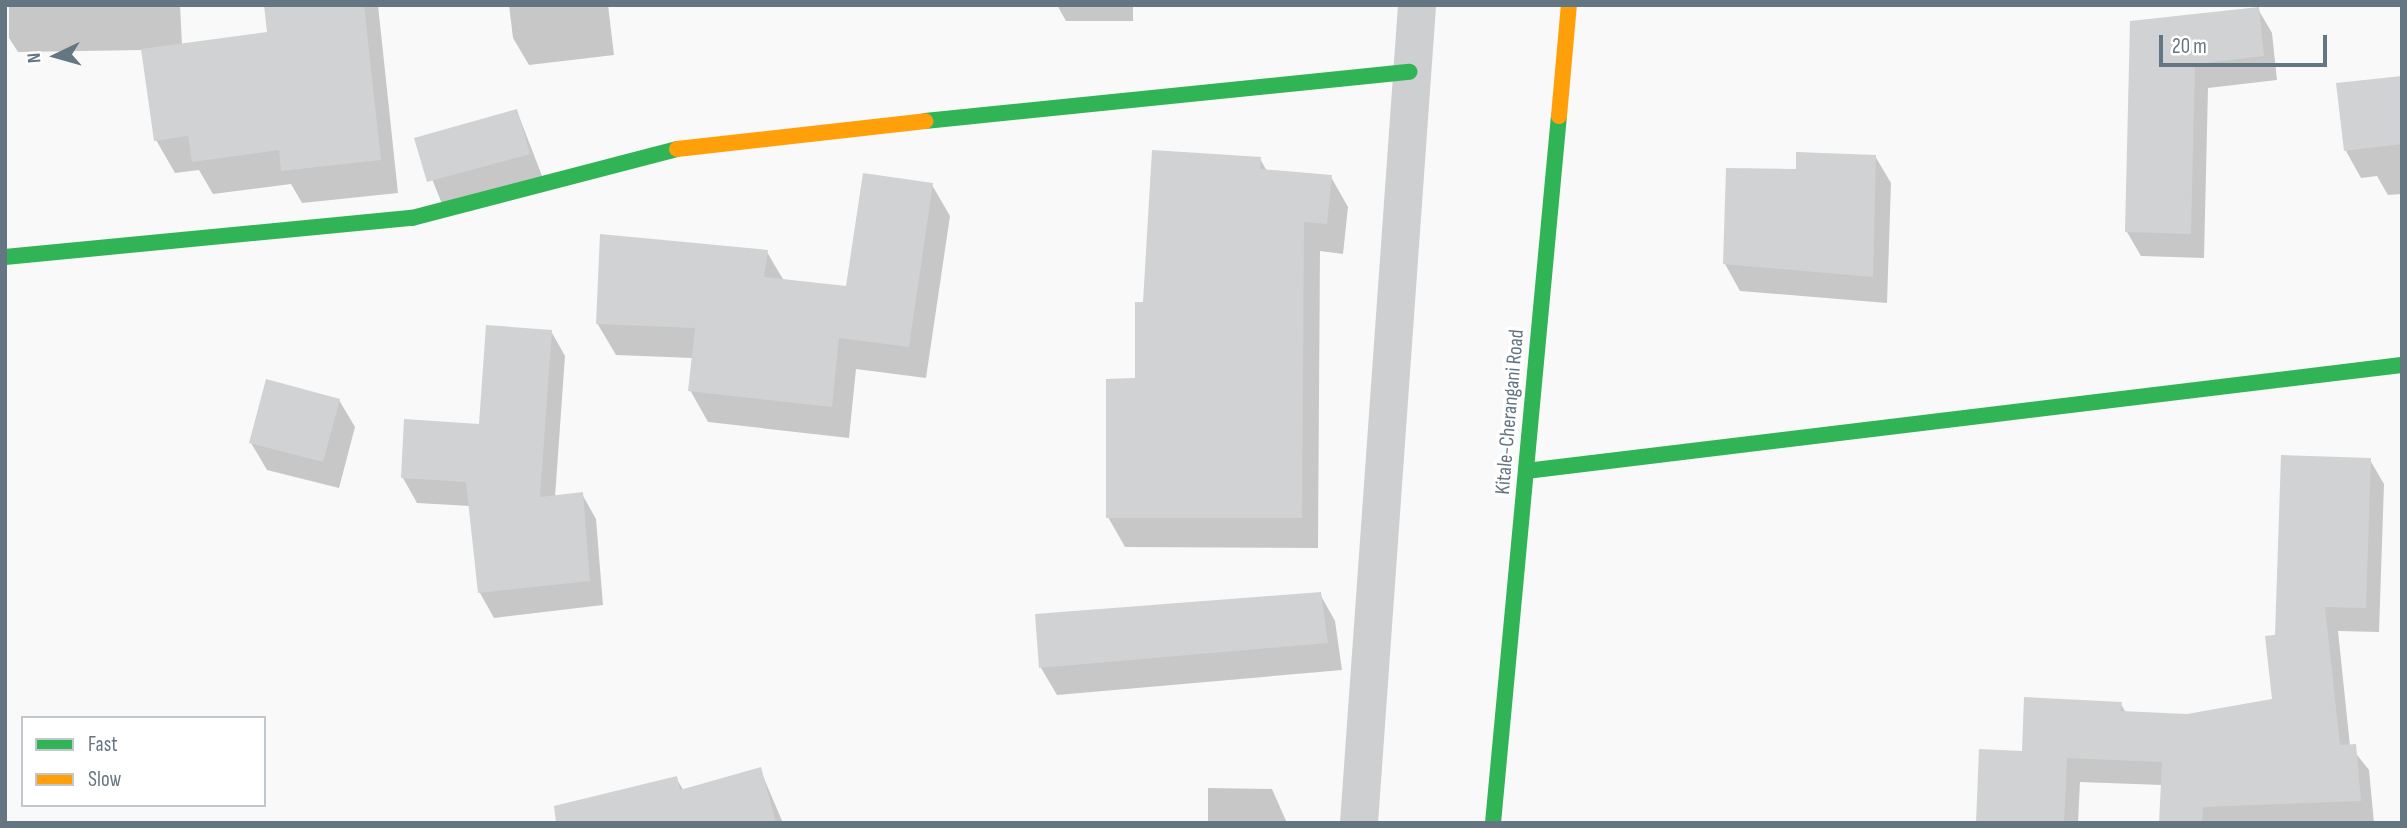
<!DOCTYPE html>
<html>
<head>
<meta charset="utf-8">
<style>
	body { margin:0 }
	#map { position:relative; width:2407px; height:828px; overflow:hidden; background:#f9f9f9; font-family:"Sofia Sans Condensed",sans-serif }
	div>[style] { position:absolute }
	.shadow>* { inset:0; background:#0003 }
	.building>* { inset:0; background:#d0d2d3 }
	.street>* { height:38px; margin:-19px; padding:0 19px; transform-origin:19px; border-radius:19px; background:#cecfd0 }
	.fast>* { height:16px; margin:-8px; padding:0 8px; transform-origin:8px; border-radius:8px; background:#30b455 }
	.slow>* { height:16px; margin:-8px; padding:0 8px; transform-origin:8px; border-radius:8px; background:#ff9f0a }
	span { translate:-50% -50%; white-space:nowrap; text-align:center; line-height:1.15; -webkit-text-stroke:7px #fff; paint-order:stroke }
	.street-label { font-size:21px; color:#657683 }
	.frame { position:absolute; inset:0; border:7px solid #657683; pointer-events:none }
	.legend { position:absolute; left:21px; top:716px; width:245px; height:91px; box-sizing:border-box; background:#fff; border:2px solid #c1c8cd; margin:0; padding:9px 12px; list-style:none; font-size:21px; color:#657683 }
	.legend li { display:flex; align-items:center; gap:14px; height:35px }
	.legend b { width:35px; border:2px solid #c1c8cd }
	.north { position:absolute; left:21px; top:21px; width:70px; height:70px; -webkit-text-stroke:5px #fff; paint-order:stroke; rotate:265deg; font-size:19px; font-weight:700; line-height:28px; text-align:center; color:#657683 }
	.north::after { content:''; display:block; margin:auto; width:24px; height:32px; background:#657683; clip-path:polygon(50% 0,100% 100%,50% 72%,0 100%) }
	.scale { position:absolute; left:2159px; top:35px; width:168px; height:32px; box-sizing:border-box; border:4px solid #657683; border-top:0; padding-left:9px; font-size:21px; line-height:24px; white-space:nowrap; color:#657683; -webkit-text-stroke:5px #fff; paint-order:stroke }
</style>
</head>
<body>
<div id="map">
	<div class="shadow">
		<div style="clip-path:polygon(9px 5px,180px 5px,182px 45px,268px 33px,265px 5px,378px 5px,398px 193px,302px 203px,291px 184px,213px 194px,199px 170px,175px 173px,156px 140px,143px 50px,18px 52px,9px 38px)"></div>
		<div style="clip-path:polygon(509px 5px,608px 5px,614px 55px,529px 65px,513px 38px)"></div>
		<div style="clip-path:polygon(1057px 5px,1133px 5px,1133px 21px,1066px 21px)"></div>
		<div style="clip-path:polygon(2258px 9px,2272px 33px,2277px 80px,2208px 88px,2204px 258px,2141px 256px,2127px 232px,2132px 22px)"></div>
		<div style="clip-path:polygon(2402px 77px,2402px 194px,2388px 195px,2377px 176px,2361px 178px,2346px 151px)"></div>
		<div style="clip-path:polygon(517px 111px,544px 181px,444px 209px,416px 139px)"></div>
		<div style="clip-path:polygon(1875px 156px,1891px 183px,1887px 303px,1740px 291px,1725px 264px,1797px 171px)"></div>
		<div style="clip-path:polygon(1260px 159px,1267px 171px,1331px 177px,1348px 207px,1343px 254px,1320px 251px,1318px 548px,1125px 547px,1108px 517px,1137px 380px,1145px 304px)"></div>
		<div style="clip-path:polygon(932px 185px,950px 216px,926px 378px,856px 369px,849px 438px,708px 422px,690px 390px,693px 358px,616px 355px,597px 323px,767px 252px,784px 281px,848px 288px)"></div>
		<div style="clip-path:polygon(551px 331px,565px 356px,555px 497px,582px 494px,596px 519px,603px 605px,494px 618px,480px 593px,470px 506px,417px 503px,403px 478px,481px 426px)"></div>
		<div style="clip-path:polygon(339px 400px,355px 427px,339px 488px,267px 470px,251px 443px)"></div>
		<div style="clip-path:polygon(2370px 460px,2384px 484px,2379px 632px,2338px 631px,2350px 746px,2369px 770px,2374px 823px,2162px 823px,2162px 785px,2080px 782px,2078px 823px,1978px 823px,2024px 753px,2121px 704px,2126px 713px,2188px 716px,2274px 701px,2277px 637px)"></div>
		<div style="clip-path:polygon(1320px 594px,1335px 621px,1342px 670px,1057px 695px,1041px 668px,1037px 615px)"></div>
		<div style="clip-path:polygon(760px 769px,783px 823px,632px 823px,676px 778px,684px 791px)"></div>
		<div style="clip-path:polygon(1208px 788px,1272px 789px,1287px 823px,1208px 823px)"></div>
	</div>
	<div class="building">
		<div style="clip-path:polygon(264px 5px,364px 5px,381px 160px,281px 171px,279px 150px,192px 162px,188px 136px,154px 141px,141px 49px,267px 32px)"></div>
		<div style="clip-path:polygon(2259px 7px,2264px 56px,2195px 64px,2191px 234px,2125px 232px,2130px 21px)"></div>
		<div style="clip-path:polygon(2402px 76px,2402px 144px,2344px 151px,2336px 83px)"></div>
		<div style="clip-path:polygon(517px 109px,530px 154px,427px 182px,414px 138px)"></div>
		<div style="clip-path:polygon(1152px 150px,1261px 157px,1260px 169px,1332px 175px,1327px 224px,1304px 222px,1302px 518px,1106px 518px,1106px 379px,1135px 378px,1135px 302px,1143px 302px)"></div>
		<div style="clip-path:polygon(1796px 152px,1876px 155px,1873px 277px,1723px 264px,1726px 168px,1796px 169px)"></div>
		<div style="clip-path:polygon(863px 173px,933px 183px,909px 347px,839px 338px,832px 407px,688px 391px,695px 328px,596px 324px,600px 234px,768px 250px,764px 277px,846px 286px)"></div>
		<div style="clip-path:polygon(486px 325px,552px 330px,540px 497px,583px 492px,590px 581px,478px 593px,466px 482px,401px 478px,404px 419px,479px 424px)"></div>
		<div style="clip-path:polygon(266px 379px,340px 399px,323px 462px,249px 443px)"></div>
		<div style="clip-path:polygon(2281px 455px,2371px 458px,2366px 608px,2325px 607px,2340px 745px,2356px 744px,2361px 801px,2203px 807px,2202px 823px,2159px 823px,2162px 762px,2067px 758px,2064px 823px,1976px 823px,1979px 749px,2022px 751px,2024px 697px,2122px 702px,2121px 711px,2187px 714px,2272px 699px,2265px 636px,2275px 635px)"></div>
		<div style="clip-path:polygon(1321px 592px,1328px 643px,1039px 668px,1035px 614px)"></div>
		<div style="clip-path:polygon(761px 767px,776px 823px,556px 823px,554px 806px,677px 776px,680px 790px)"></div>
	</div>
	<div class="street">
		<div style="left:1359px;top:823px;width:820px;rotate:-85.94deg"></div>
	</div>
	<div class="fast">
		<div style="left:925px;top:121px;width:487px;rotate:-5.8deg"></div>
		<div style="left:5px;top:257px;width:409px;rotate:-5.5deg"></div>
		<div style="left:412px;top:218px;width:274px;rotate:-14.6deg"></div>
		<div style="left:1526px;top:471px;width:882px;rotate:-6.9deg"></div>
		<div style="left:1493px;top:823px;width:710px;rotate:-84.67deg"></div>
	</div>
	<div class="slow">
		<div style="left:1559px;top:116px;width:111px;rotate:-84.9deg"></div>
		<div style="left:677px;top:149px;width:250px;rotate:-6.4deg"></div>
	</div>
	<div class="street-label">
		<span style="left:1510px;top:412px;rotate:-85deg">Kitale-Cherangani Road</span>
	</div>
	<div class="frame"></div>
	<ul class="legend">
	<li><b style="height:9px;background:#30b455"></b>Fast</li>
	<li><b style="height:9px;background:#ff9f0a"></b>Slow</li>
	</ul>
	<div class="north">N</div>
	<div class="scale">20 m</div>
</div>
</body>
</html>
